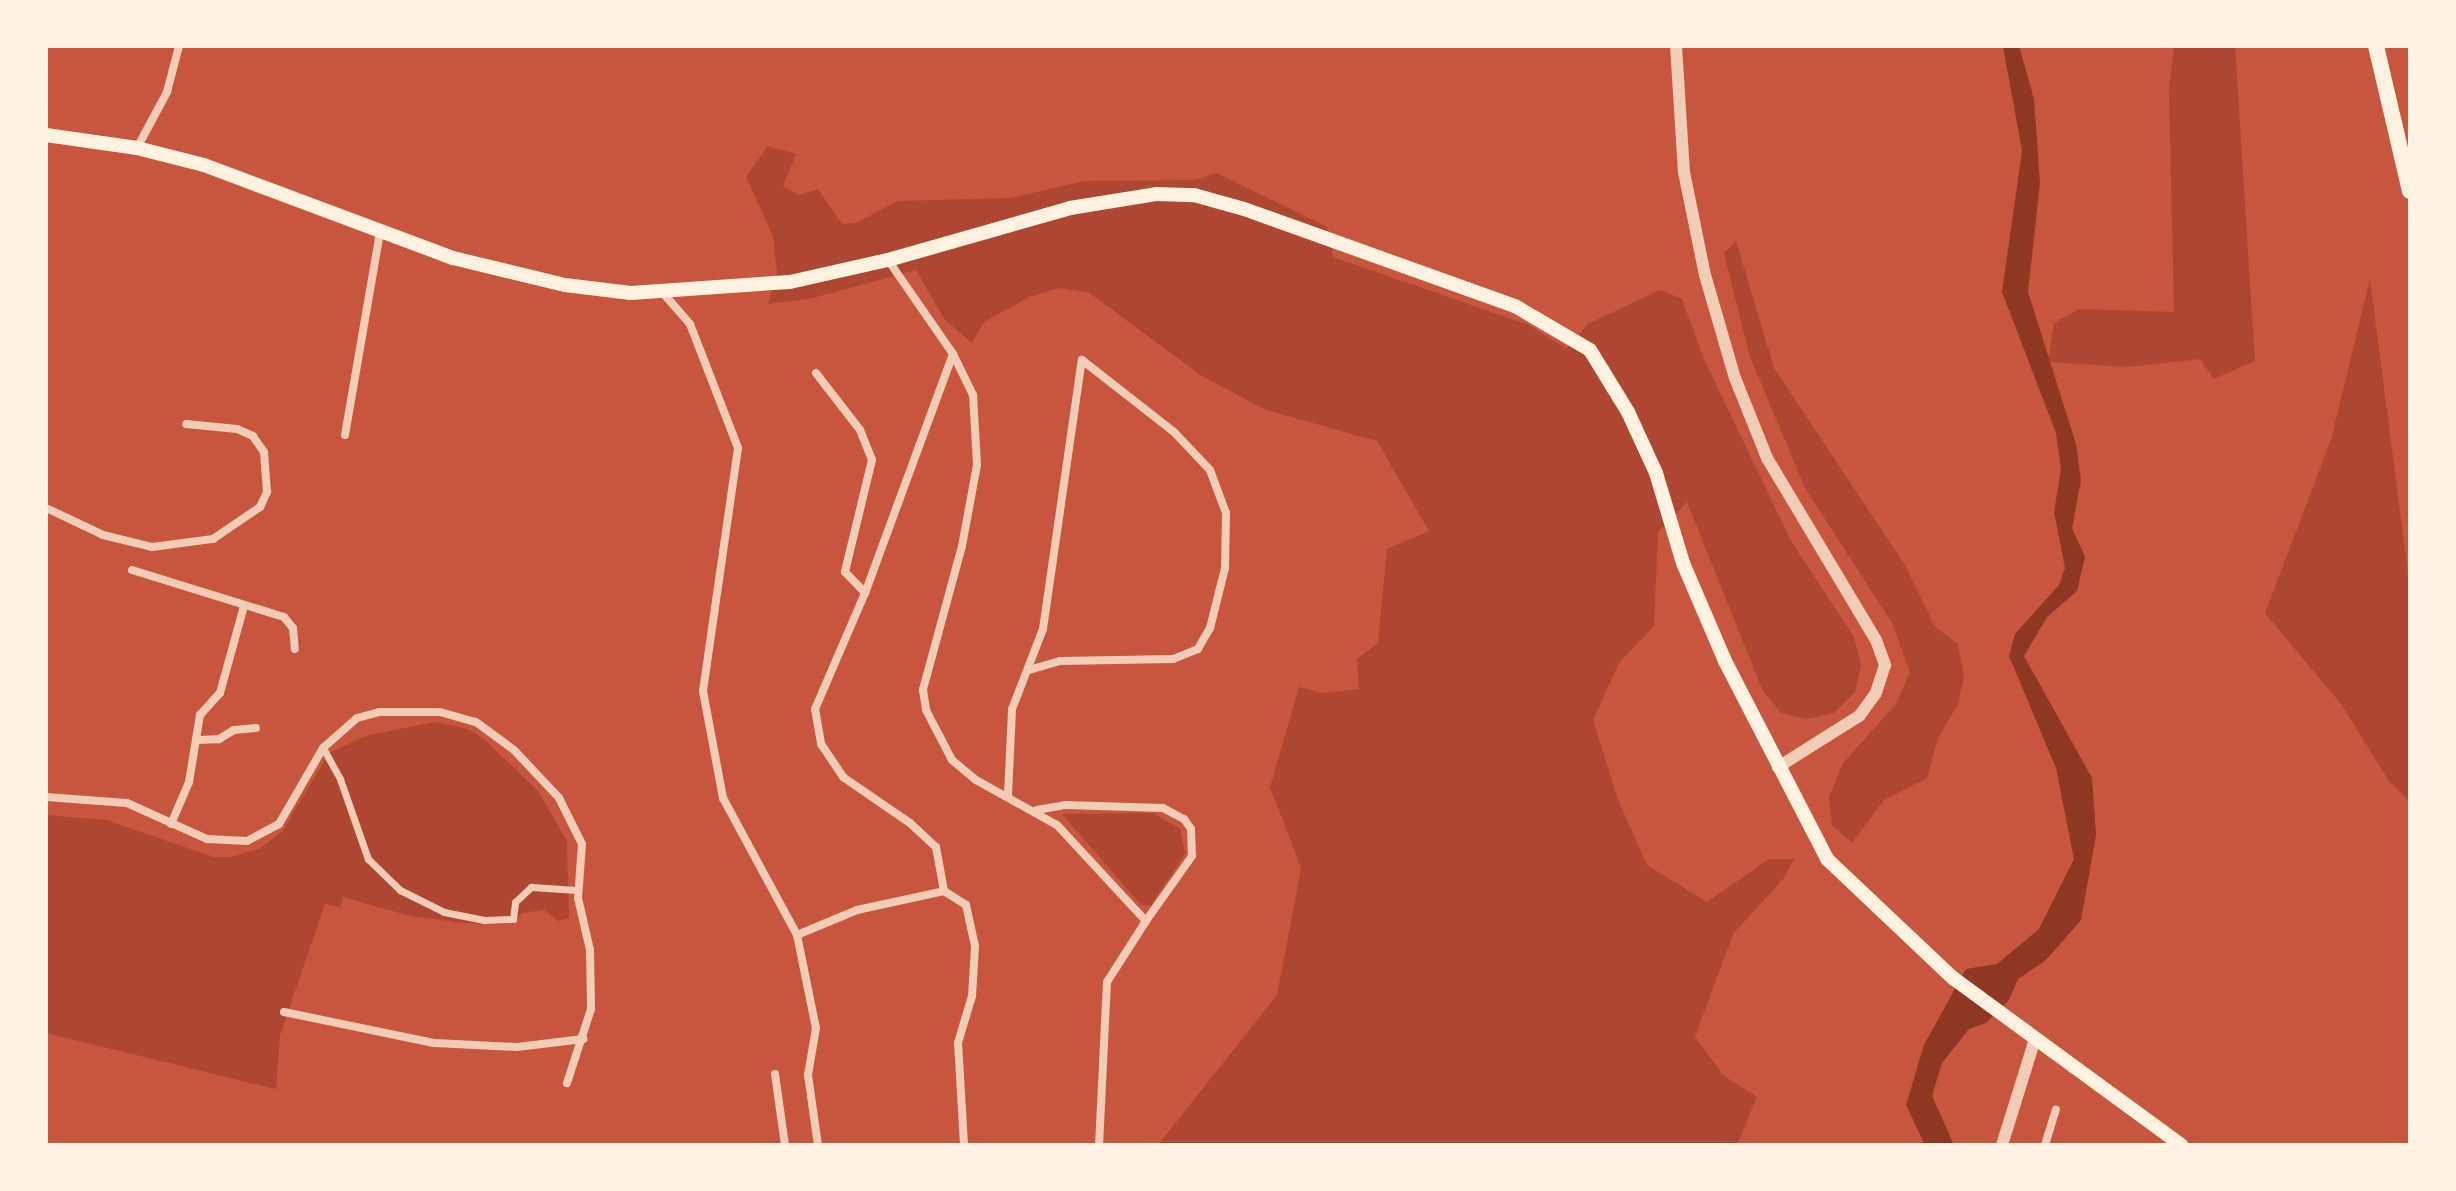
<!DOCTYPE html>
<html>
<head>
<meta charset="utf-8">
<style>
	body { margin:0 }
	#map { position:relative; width:2456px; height:1191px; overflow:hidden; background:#c8553d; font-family:Barlow,sans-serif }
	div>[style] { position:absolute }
	.green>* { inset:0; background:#ae4732 }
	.water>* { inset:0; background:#8f3625 }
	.pedestrian>* { height:7px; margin:-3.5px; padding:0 3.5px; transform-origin:3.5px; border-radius:3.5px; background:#f1ccb7 }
	.minor>* { height:8px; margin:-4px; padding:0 4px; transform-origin:4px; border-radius:4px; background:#f1ccb7 }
	.tertiary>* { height:12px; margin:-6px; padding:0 6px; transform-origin:6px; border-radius:6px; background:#f1ccb7 }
	.secondary>* { height:14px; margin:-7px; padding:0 7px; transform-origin:7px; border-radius:7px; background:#fff3e0 }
	.trunk>* { height:16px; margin:-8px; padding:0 8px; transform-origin:8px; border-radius:8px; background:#fff3e0 }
	span { translate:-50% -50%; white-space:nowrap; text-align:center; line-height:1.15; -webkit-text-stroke:7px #fff3e0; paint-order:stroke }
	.frame { position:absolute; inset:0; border:48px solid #fff3e0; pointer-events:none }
</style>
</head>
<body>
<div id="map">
	<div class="green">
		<div style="clip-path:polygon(2174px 46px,2235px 46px,2255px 361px,2214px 379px,2200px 359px,2128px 367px,2048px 362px,2054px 323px,2079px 309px,2174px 312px,2169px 87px)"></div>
		<div style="clip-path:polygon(768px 146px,796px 154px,783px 186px,799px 195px,818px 189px,842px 224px,856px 223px,898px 201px,1011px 198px,1084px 181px,1196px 180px,1217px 173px,1327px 227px,1333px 257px,1529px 325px,1566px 349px,1588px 324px,1660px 290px,1682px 299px,1704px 359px,1791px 541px,1854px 637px,1861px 665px,1855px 692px,1834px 713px,1806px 719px,1781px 713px,1763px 691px,1687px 502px,1658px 532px,1654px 626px,1619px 663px,1593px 720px,1618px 800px,1647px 865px,1707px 902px,1769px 859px,1794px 859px,1784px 878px,1733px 934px,1695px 1037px,1724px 1076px,1757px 1097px,1737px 1145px,1158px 1145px,1277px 995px,1301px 868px,1270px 787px,1299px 687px,1324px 693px,1359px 689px,1357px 659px,1378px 643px,1387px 549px,1429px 531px,1377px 441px,1266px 410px,1202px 376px,1088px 292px,1059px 288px,1029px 297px,984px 322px,972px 343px,945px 320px,916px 270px,809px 299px,768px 304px,777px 273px,773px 236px,746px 177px)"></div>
		<div style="clip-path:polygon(1736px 241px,1774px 368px,1905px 565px,1935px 627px,1958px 644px,1964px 676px,1958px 704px,1938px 738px,1927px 778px,1884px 800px,1852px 843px,1832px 825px,1829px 797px,1843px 763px,1896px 704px,1910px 672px,1892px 623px,1805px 488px,1750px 357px,1724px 253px)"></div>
		<div style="clip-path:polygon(2370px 279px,2410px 589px,2410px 802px,2389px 781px,2341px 704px,2265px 613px,2331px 440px)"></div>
		<div style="clip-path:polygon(435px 722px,468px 729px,484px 739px,538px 791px,567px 841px,569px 918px,558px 921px,544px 910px,522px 913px,513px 924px,465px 923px,410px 916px,343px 897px,340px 907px,325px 904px,280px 1035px,276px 1089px,46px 1033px,46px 815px,106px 820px,214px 857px,231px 857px,259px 849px,282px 832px,329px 753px,368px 735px)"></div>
		<div style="clip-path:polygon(1153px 813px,1180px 829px,1185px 854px,1151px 905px,1141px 905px,1062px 814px)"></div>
	</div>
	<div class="water">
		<div style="clip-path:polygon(2003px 46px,2019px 46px,2034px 99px,2040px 183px,2028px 292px,2076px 444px,2081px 480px,2072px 528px,2085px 557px,2077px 591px,2047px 617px,2024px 656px,2092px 778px,2096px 835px,2081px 920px,2046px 960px,2018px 979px,2009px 1000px,1986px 1023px,1969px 1029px,1942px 1063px,1932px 1096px,1954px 1145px,1925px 1145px,1906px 1105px,1924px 1045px,1966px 969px,1997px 964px,2039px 929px,2074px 859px,2056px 768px,2009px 656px,2015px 634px,2059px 585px,2065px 568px,2054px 512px,2061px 469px,2056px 433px,2002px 292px,2022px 151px)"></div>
	</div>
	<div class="pedestrian">
		<div style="left:323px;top:748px;width:35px;rotate:61deg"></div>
		<div style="left:340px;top:779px;width:85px;rotate:70.7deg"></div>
		<div style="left:368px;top:859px;width:45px;rotate:44.1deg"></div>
		<div style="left:400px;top:890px;width:49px;rotate:26.6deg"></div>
		<div style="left:444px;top:912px;width:41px;rotate:11.3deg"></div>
		<div style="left:484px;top:920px;width:29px;rotate:-2deg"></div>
		<div style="left:513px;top:919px;width:17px;rotate:-83deg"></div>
		<div style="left:515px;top:902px;width:22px;rotate:-43deg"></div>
		<div style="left:531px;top:887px;width:46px;rotate:3.7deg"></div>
	</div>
	<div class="minor">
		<div style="left:137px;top:148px;width:64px;rotate:-61.8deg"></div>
		<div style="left:167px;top:92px;width:48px;rotate:-75.4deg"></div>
		<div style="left:888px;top:260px;width:114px;rotate:55.3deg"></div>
		<div style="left:953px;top:354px;width:255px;rotate:110.2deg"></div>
		<div style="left:865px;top:593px;width:126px;rotate:113.3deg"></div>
		<div style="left:815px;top:709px;width:36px;rotate:80deg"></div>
		<div style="left:821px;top:744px;width:40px;rotate:56deg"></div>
		<div style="left:843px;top:777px;width:81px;rotate:34.5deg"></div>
		<div style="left:910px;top:823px;width:35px;rotate:43deg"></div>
		<div style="left:936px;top:847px;width:45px;rotate:79.7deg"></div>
		<div style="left:663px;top:293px;width:41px;rotate:48.9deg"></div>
		<div style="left:690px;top:324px;width:133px;rotate:68.8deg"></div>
		<div style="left:738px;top:448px;width:246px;rotate:98.2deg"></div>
		<div style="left:703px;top:691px;width:109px;rotate:79.4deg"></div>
		<div style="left:723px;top:798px;width:156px;rotate:61.6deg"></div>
		<div style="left:797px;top:935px;width:95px;rotate:78.5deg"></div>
		<div style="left:816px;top:1028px;width:48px;rotate:99.7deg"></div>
		<div style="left:808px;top:1075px;width:71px;rotate:81.9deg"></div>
		<div style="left:953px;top:354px;width:46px;rotate:64deg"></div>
		<div style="left:973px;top:395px;width:70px;rotate:86.7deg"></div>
		<div style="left:977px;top:465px;width:82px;rotate:100.5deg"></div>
		<div style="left:962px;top:546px;width:149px;rotate:105.2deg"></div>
		<div style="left:923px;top:690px;width:20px;rotate:81deg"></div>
		<div style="left:926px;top:710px;width:56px;rotate:62.5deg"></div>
		<div style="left:952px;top:760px;width:31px;rotate:40deg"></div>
		<div style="left:976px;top:780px;width:93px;rotate:29.1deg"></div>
		<div style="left:1057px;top:825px;width:131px;rotate:47.2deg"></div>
		<div style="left:1146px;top:921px;width:72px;rotate:122.6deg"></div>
		<div style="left:1107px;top:982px;width:163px;rotate:92.8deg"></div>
		<div style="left:816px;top:373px;width:72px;rotate:52.3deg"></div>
		<div style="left:860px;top:430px;width:32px;rotate:68deg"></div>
		<div style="left:872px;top:460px;width:115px;rotate:103.6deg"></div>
		<div style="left:845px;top:572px;width:29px;rotate:46deg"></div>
		<div style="left:345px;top:435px;width:206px;rotate:-80.2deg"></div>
		<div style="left:46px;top:508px;width:63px;rotate:25.3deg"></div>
		<div style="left:103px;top:535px;width:50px;rotate:13.8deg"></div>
		<div style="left:152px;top:547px;width:62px;rotate:-7.5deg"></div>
		<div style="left:213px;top:539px;width:57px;rotate:-34.2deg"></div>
		<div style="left:260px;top:507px;width:17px;rotate:-65deg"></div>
		<div style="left:267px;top:492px;width:40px;rotate:-94.3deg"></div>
		<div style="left:264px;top:452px;width:19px;rotate:-125deg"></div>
		<div style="left:253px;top:436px;width:17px;rotate:-156deg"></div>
		<div style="left:237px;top:429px;width:51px;rotate:-174.4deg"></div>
		<div style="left:132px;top:570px;width:159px;rotate:17.2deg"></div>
		<div style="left:284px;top:617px;width:14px;rotate:51deg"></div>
		<div style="left:293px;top:628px;width:21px;rotate:85deg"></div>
		<div style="left:196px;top:740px;width:23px;rotate:-2deg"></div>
		<div style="left:219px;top:739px;width:17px;rotate:-31deg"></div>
		<div style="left:234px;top:730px;width:22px;rotate:-5deg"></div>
		<div style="left:1008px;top:795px;width:86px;rotate:-87.3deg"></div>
		<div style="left:1012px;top:709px;width:86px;rotate:-68.8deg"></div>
		<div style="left:1043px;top:629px;width:272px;rotate:-81.8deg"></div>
		<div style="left:1082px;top:360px;width:117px;rotate:38deg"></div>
		<div style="left:1174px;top:432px;width:52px;rotate:46.5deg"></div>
		<div style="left:1210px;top:470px;width:46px;rotate:69.6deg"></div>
		<div style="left:1226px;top:513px;width:55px;rotate:91deg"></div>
		<div style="left:1225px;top:568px;width:62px;rotate:104deg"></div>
		<div style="left:1210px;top:628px;width:24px;rotate:120deg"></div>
		<div style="left:1198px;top:649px;width:27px;rotate:158deg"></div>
		<div style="left:1173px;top:659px;width:113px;rotate:179deg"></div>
		<div style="left:1060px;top:661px;width:32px;rotate:164deg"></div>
		<div style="left:46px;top:797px;width:81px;rotate:4.2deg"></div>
		<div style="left:127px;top:803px;width:88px;rotate:24.2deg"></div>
		<div style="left:207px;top:839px;width:40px;rotate:2.9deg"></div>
		<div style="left:247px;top:841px;width:36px;rotate:-28deg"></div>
		<div style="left:279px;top:824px;width:88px;rotate:-59.9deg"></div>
		<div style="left:323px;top:748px;width:45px;rotate:-41.4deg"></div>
		<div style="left:357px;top:718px;width:23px;rotate:-15deg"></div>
		<div style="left:379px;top:712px;width:61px"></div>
		<div style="left:440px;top:712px;width:37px;rotate:16deg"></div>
		<div style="left:476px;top:722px;width:47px;rotate:36.4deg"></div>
		<div style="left:514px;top:750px;width:66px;rotate:46.8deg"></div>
		<div style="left:559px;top:798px;width:51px;rotate:63.4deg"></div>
		<div style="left:582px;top:844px;width:54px;rotate:94.2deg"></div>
		<div style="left:578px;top:898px;width:53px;rotate:77deg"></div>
		<div style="left:590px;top:950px;width:59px;rotate:89deg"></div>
		<div style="left:591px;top:1009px;width:78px;rotate:108deg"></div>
		<div style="left:1037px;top:810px;width:28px;rotate:-10deg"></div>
		<div style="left:1065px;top:805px;width:98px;rotate:1.8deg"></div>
		<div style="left:1163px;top:808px;width:24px;rotate:28deg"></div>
		<div style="left:1184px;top:819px;width:12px;rotate:55deg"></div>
		<div style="left:1191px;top:829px;width:27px;rotate:88deg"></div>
		<div style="left:1192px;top:856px;width:80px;rotate:125.3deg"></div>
		<div style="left:171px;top:824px;width:46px;rotate:-66.8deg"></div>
		<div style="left:189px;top:782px;width:68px;rotate:-80.7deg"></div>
		<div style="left:200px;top:715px;width:30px;rotate:-48deg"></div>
		<div style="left:220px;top:693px;width:90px;rotate:-74.6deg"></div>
		<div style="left:944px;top:891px;width:26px;rotate:32deg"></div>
		<div style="left:966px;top:905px;width:42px;rotate:77.6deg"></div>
		<div style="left:975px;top:946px;width:50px;rotate:93.4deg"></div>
		<div style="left:972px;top:996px;width:49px;rotate:106.6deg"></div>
		<div style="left:958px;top:1043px;width:102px;rotate:86.6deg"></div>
		<div style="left:797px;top:935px;width:65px;rotate:-22.6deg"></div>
		<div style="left:857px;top:910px;width:89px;rotate:-12.3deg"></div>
		<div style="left:284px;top:1012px;width:153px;rotate:11.7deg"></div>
		<div style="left:434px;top:1043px;width:83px;rotate:2.8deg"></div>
		<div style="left:517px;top:1047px;width:67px;rotate:-6.8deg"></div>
		<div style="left:775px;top:1074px;width:72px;rotate:82deg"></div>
		<div style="left:2045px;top:1145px;width:37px;rotate:-73deg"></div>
	</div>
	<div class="tertiary">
		<div style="left:1676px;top:46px;width:126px;rotate:86.4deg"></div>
		<div style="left:1684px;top:172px;width:105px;rotate:78.5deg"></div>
		<div style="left:1705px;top:275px;width:107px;rotate:73.8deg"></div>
		<div style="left:1735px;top:378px;width:86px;rotate:68.2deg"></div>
		<div style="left:1767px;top:458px;width:212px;rotate:59.1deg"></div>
		<div style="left:1876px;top:640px;width:27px;rotate:70deg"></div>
		<div style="left:1885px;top:665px;width:29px;rotate:108deg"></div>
		<div style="left:1876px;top:693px;width:29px;rotate:126deg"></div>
		<div style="left:1859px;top:716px;width:96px;rotate:147.8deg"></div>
		<div style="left:2002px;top:1145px;width:111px;rotate:-72.7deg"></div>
	</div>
	<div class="secondary">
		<div style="left:46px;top:135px;width:92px;rotate:8.1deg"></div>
		<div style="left:137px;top:148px;width:69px;rotate:14.2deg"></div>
		<div style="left:204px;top:165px;width:266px;rotate:20.5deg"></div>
		<div style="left:453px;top:258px;width:115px;rotate:13.6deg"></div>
		<div style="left:565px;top:285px;width:66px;rotate:6.9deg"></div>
		<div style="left:631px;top:293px;width:159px;rotate:-4deg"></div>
		<div style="left:790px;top:282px;width:100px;rotate:-12.7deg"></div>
		<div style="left:888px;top:260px;width:189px;rotate:-15.9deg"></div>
		<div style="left:1070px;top:208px;width:87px;rotate:-9.2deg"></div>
		<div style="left:1156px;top:194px;width:38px;rotate:2deg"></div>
		<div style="left:1194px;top:195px;width:52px;rotate:15.6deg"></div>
		<div style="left:1244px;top:209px;width:288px;rotate:19.7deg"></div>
		<div style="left:1515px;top:306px;width:87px;rotate:30.4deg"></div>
		<div style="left:1590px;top:350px;width:73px;rotate:58.5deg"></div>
		<div style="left:1628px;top:412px;width:67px;rotate:65.3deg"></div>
		<div style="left:1656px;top:473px;width:94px;rotate:73.3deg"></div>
		<div style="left:1683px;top:563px;width:107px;rotate:66.8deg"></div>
		<div style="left:1725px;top:661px;width:223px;rotate:62.7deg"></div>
		<div style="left:1827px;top:859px;width:173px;rotate:43.4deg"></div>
		<div style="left:1953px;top:978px;width:283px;rotate:36.2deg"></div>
	</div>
	<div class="trunk">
		<div style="left:2376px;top:46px;width:149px;rotate:76.8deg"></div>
	</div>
	<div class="frame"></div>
</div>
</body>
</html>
